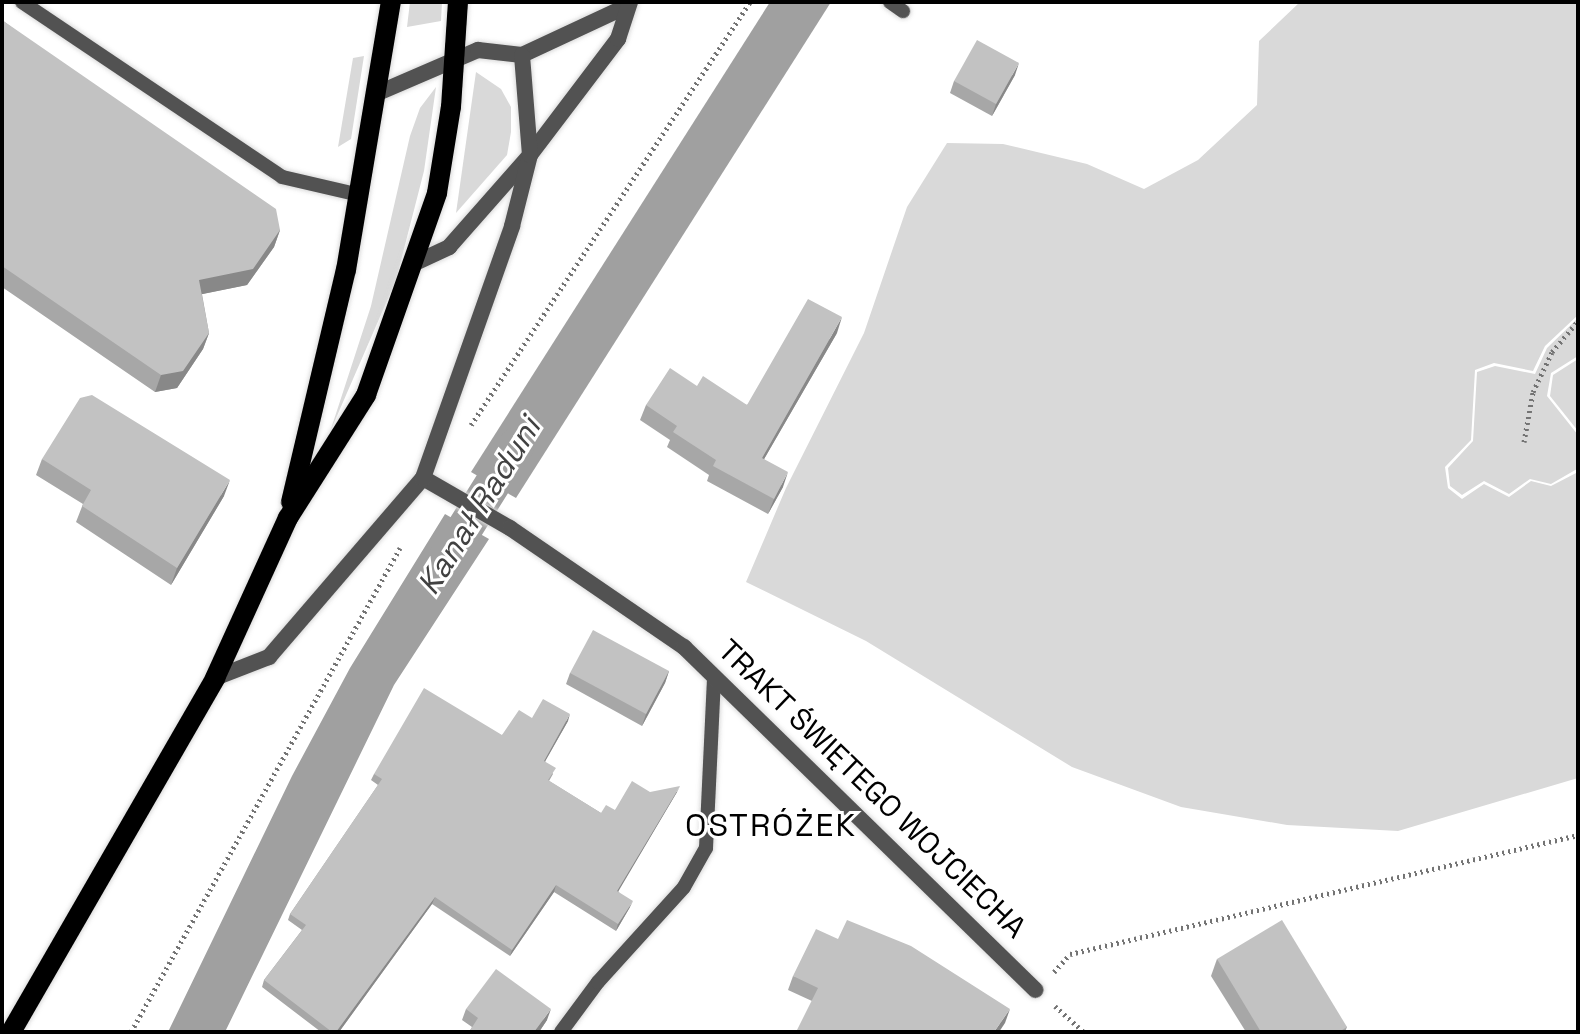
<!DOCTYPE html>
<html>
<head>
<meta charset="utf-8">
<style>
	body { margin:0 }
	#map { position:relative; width:1580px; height:1034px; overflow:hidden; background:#fff; font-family:"Space Grotesk",sans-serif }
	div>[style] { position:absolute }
	.green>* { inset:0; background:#d9d9d9 }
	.water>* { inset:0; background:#a0a0a0 }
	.canal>* { height:36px; margin:-18px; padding:0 18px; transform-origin:18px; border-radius:18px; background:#a0a0a0 }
	.path>* { height:5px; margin-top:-2.5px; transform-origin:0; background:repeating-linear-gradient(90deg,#747474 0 2px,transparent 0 6px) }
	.roads { filter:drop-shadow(0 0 2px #dbdbdb) drop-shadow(0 0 2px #dbdbdb) }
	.lane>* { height:14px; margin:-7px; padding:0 7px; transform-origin:7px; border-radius:7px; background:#525252 }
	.street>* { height:16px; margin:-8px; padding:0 8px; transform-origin:8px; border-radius:8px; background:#525252 }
	.primary>* { height:20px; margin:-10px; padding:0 10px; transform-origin:10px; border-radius:10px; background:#000 }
	.wall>* { inset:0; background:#a7a7a7 }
	.shaded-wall>* { inset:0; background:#888 }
	.building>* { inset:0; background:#c2c2c2 }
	span { translate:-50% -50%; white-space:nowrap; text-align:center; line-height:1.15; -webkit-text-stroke:6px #fff; paint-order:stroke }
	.street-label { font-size:30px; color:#000 }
	.water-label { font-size:32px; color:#414141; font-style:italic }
	.neighbourhood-label { font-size:32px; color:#000; letter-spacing:2px }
	.frame { position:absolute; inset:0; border:4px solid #000; pointer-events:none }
</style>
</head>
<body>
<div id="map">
	<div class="green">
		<div style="clip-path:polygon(410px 2px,442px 2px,441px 21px,407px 27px)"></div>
		<div style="clip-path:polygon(1300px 2px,1578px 2px,1578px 315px,1545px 346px,1533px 371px,1494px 363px,1475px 370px,1471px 440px,1445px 467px,1448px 488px,1462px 499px,1484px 484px,1509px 497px,1531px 481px,1551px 486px,1578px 472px,1578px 778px,1398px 831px,1287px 825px,1181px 807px,1072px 767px,866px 641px,746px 582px,786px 488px,864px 333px,907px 207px,947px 143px,1003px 144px,1087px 164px,1144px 189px,1198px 160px,1257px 105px,1259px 41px)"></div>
		<div style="clip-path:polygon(364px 56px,351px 139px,338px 147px,353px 58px)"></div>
		<div style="clip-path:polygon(476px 72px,501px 89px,511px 107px,511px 132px,507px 155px,456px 213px)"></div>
		<div style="clip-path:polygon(436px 87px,424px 171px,396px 280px,330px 432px,371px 306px,410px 136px,420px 108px)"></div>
		<div style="clip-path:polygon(1578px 318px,1578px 356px,1551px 373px,1547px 396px,1578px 435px,1577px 469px,1551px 484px,1530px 479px,1509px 494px,1484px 481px,1462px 495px,1450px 486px,1448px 468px,1473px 441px,1477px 372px,1495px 366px,1535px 374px,1547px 348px)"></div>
		<div style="clip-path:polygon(1578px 359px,1578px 431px,1550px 396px,1553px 375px)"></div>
	</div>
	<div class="water">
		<div style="clip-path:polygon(770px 2px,831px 2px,516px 498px,471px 472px)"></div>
		<div style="clip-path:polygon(445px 514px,489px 539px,394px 685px,225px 1032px,168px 1032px,292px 776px,350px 668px)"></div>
	</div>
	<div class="canal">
		<div style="left:440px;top:568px;width:145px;rotate:-58deg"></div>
	</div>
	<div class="path">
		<div style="left:471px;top:425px;width:507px;rotate:-56.59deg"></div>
		<div style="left:1524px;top:442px;width:51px;rotate:-79.8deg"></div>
		<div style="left:1533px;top:392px;width:44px;rotate:-64.6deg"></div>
		<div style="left:1552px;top:352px;width:40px;rotate:-50deg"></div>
		<div style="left:1054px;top:972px;width:24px;rotate:-48deg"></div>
		<div style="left:1070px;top:954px;width:522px;rotate:-13.18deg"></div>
		<div style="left:1055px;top:1006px;width:39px;rotate:42deg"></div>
		<div style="left:131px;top:1032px;width:554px;rotate:-60.94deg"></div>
	</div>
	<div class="roads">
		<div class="lane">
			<div style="left:22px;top:2px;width:313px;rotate:33.9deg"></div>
			<div style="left:282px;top:177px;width:80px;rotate:13deg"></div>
			<div style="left:890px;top:2px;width:16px;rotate:35deg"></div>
			<div style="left:561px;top:1032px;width:62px;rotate:-53.5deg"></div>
			<div style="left:598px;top:982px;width:128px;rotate:-47.8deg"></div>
			<div style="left:684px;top:887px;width:45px;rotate:-60.6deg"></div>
			<div style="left:706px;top:848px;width:170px;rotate:-87.3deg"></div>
		</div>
		<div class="street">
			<div style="left:378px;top:93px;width:109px;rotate:-23.3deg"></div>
			<div style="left:478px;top:50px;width:44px;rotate:6.5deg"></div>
			<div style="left:522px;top:55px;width:116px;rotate:-25deg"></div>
			<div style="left:415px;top:263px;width:38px;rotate:-25deg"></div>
			<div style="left:449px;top:247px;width:123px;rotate:-48.6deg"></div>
			<div style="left:530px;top:155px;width:146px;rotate:-52.8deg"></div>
			<div style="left:618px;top:39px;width:39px;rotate:-72deg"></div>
			<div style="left:423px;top:478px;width:100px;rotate:29.9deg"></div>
			<div style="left:510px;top:528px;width:211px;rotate:34.4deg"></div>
			<div style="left:684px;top:647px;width:491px;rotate:44.3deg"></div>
			<div style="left:215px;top:678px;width:58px;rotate:-21.3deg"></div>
			<div style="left:269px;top:657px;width:236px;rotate:-49.3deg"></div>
			<div style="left:423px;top:478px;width:267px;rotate:-70.5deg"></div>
			<div style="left:512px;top:226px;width:73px;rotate:-75.8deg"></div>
			<div style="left:530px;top:155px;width:100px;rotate:-94.6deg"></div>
		</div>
		<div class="primary">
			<div style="left:291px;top:502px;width:238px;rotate:-76.7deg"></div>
			<div style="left:346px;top:270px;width:272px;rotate:-80.5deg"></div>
			<div style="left:11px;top:1032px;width:409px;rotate:-60deg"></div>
			<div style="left:215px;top:678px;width:176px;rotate:-65.5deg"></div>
			<div style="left:288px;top:518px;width:146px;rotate:-57.6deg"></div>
			<div style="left:366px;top:395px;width:214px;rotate:-70.6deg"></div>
			<div style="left:437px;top:193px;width:87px;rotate:-80.8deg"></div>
			<div style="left:451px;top:107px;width:105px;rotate:-86.2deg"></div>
		</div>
	</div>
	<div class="wall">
		<div style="clip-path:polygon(2px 20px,280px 230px,274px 247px,247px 285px,202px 294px,209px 333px,203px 349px,177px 388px,155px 392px,2px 287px)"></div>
		<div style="clip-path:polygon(1015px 75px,992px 116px,950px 93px,954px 81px)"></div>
		<div style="clip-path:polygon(837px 333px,764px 459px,783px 487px,768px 514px,707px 481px,709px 475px,667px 447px,670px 440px,640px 420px,646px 405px,697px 386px,747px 405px)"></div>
		<div style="clip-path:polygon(42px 459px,224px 496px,171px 585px,76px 522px,83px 504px,36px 475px)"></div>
		<div style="clip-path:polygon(669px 671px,665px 683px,642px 726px,566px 684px,570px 673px)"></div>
		<div style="clip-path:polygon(532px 718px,568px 721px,545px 761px,553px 774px,549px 781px,601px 813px,615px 810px,650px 792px,677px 792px,618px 891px,630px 907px,616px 931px,554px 892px,510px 956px,432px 904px,339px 1032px,321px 1032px,262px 987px,264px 980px,302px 930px,288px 920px,290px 914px,378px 785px,371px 780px,374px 774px,502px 735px)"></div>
		<div style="clip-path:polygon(1217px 959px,1347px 1027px,1345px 1032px,1246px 1032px,1211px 976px)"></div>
		<div style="clip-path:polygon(793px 976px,1005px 1023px,812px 1001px,788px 990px)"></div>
		<div style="clip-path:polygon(466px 1009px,547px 1020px,539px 1032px,469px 1032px,472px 1027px,462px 1020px)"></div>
	</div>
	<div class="shaded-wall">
		<div style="clip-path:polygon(1019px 63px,1015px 75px,992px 116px,996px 104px)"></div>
		<div style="clip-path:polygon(280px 230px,274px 247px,247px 285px,193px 296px,199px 280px)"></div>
		<div style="clip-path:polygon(842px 317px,837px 333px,756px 473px,762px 458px)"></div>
		<div style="clip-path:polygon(209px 333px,203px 349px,177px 388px,155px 392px,161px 375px)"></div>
		<div style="clip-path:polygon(788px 472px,783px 487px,768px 514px,774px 499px)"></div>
		<div style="clip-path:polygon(230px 480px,224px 496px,171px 585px,177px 568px)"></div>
		<div style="clip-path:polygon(669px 671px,665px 683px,642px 726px,646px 714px)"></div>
		<div style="clip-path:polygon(570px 714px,568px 721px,542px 767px,544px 761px)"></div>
		<div style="clip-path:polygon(680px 786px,677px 792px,615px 897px,617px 891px)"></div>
		<div style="clip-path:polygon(556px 885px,554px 892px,510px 956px,512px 950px)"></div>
		<div style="clip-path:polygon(435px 897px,432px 904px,339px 1032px,336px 1032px)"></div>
		<div style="clip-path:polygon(633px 901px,630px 907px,616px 931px,618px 924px)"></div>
		<div style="clip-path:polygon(551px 1009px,547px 1020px,539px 1032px,534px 1032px)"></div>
		<div style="clip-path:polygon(1010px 1009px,1005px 1023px,999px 1032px,994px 1032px)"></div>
	</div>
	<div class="building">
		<div style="clip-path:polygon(2px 20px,276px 209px,280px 230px,253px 269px,199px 280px,209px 333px,183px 371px,161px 375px,2px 266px)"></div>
		<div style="clip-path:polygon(977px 40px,1019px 63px,996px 104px,954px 81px)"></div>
		<div style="clip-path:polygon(808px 299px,842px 317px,762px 458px,788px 472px,774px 499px,713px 466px,716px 460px,673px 432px,677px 426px,646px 405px,670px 368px,697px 386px,703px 376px,747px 405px)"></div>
		<div style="clip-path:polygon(92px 395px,230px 480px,177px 568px,82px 506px,91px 490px,42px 459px,80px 398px)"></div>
		<div style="clip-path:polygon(593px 630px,669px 671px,646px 714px,570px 673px)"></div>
		<div style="clip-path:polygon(424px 688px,502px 735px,519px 710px,532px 718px,543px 699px,570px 714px,544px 761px,556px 768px,548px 780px,601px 813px,606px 805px,615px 810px,632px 781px,650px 792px,680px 786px,617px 891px,633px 901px,618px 924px,556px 885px,512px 950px,435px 897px,336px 1032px,332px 1032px,264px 980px,306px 925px,290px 914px,382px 779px,374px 774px)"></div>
		<div style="clip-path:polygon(847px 920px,911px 946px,1010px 1009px,994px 1032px,796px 1032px,818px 988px,793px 976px,816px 929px,838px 939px)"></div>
		<div style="clip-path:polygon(1282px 920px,1347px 1027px,1339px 1032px,1261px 1032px,1217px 959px)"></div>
		<div style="clip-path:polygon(496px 969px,551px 1009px,534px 1032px,469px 1032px,478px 1018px,466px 1009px)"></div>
	</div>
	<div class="street-label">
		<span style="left:872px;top:789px;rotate:44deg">TRAKT ŚWIĘTEGO WOJCIECHA</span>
	</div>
	<div class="water-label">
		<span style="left:479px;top:506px;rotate:-58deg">Kanał Raduni</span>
	</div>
	<div class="neighbourhood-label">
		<span style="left:771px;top:825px">OSTRÓŻEK</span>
	</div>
	<div class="frame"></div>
</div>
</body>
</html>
